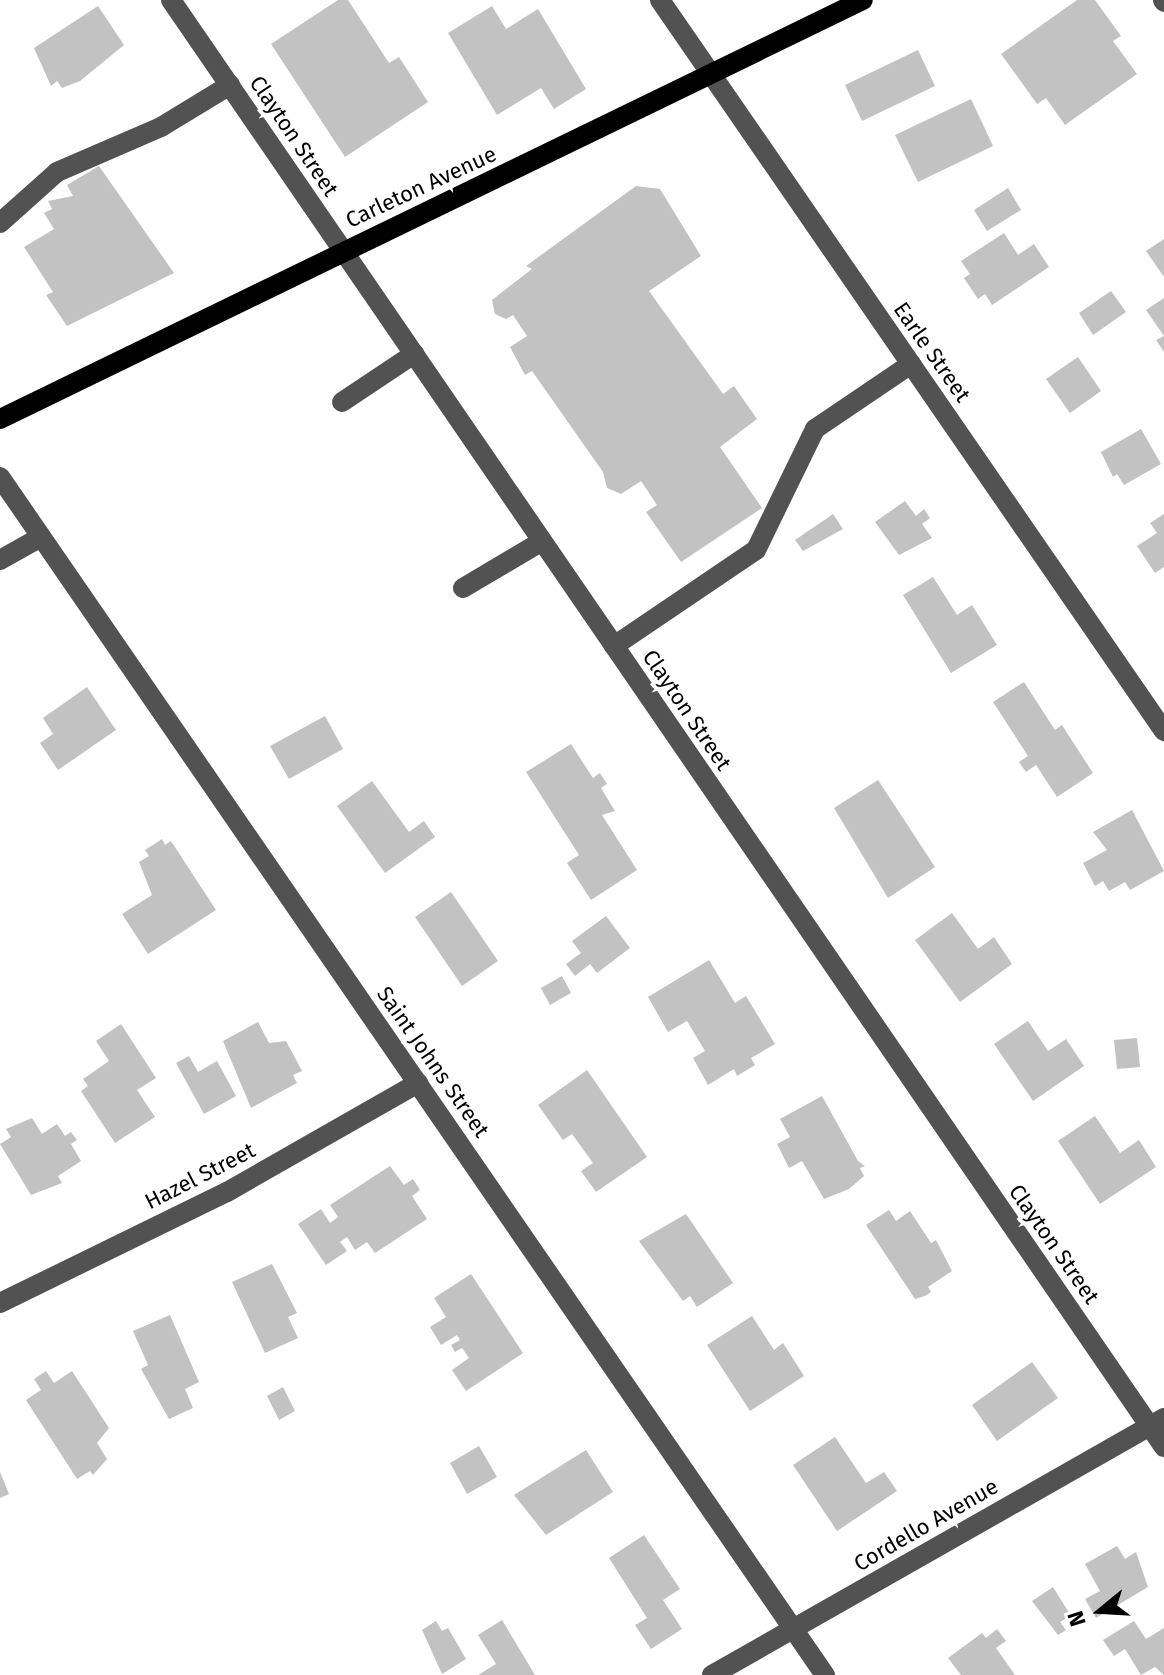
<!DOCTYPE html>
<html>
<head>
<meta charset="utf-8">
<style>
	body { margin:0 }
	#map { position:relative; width:1164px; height:1675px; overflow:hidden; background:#fff; font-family:"Fira Sans",sans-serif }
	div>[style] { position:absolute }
	.building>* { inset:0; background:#c2c2c2 }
	.minor>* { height:20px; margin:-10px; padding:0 10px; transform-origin:10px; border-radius:10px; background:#525252 }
	.major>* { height:20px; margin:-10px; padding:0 10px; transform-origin:10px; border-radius:10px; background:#000 }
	span { translate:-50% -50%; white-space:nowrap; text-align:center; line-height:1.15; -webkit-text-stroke:8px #fff; paint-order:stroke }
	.street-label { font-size:22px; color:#000 }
	.north { position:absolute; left:1060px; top:1571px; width:80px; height:80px; -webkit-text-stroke:6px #fff; paint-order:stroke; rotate:252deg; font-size:22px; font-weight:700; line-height:32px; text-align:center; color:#000 }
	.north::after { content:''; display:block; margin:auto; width:28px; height:36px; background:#000; clip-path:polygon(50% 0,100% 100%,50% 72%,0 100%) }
</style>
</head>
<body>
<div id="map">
	<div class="building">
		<div style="clip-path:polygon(338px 0,348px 0,389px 63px,399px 57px,428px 102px,345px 157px,271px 44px)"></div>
		<div style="clip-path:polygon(1077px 0,1095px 0,1121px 36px,1113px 41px,1137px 74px,1065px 125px,1046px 98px,1037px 104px,1001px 54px)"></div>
		<div style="clip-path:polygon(98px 6px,124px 45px,80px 81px,62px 88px,57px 81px,51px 86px,34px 48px)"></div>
		<div style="clip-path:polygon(492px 6px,506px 29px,538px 9px,586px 89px,554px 109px,541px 88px,497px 115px,448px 33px)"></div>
		<div style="clip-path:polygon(918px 50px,935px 86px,862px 121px,845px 85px)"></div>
		<div style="clip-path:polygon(971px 99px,993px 146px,918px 182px,895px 135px)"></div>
		<div style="clip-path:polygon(99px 166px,174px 273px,67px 326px,46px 295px,53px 292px,24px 247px,54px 229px,44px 213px,52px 209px,48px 201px,73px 196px,67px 185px)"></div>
		<div style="clip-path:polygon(636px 186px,660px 189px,701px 256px,649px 291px,723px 394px,734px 386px,757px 419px,720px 447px,762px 508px,681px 562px,646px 512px,657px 505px,641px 481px,621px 494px,607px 488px,603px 472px,532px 371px,525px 375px,510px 347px,527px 336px,513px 315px,506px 319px,495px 314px,492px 300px,532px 269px,526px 266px)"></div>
		<div style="clip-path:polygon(1008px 188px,1021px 210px,987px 231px,974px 210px)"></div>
		<div style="clip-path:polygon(1004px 233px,1018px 255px,1034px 244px,1049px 267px,992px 305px,985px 294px,978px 299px,964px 278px,970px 274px,961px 261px)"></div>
		<div style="clip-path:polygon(1164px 239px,1164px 277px,1146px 251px)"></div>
		<div style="clip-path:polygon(1111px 291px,1126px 312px,1093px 335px,1079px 313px)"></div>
		<div style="clip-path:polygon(1164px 298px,1164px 352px,1156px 340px,1164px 336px,1146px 310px)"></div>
		<div style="clip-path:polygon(1078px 357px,1101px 391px,1070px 413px,1046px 379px)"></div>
		<div style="clip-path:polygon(1141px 429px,1161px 464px,1124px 485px,1117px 474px,1113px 477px,1101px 452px)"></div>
		<div style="clip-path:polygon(905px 501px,916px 516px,924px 509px,930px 518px,922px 524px,932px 538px,899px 555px,875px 522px)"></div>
		<div style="clip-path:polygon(833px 514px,843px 529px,803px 551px,795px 540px)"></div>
		<div style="clip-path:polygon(1164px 514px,1164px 567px,1155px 573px,1137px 546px,1157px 533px,1150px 523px)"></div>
		<div style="clip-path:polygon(933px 577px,957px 615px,972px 605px,997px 645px,951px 673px,903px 595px)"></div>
		<div style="clip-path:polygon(1024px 682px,1055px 730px,1062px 725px,1093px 773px,1057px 797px,1036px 765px,1026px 772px,1019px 762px,1028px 756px,993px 702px)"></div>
		<div style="clip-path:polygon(87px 687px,116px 730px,58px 770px,40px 743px,53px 734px,43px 718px)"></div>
		<div style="clip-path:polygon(325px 716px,343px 749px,289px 779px,270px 746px)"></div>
		<div style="clip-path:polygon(571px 744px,593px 778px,600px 773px,607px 784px,601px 788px,615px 811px,602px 815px,637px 870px,591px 900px,567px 863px,579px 855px,526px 772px)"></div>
		<div style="clip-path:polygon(878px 780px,935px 867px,888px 898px,834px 808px)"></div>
		<div style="clip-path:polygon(372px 781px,409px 832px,424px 821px,435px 837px,385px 873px,337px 806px)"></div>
		<div style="clip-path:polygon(1132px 810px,1164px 871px,1130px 890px,1125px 882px,1109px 891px,1103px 881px,1095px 886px,1083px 863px,1107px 850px,1093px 832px)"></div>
		<div style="clip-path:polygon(162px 839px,165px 845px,171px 841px,216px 910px,148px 954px,122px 914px,152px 895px,139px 862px,149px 856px,145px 850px)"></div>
		<div style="clip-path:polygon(451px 892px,498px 961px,462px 986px,415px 917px)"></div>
		<div style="clip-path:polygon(952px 913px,978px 949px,994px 937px,1012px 964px,960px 1002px,915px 940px)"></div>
		<div style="clip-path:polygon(606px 916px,630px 948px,597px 973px,590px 964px,575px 976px,566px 964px,581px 953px,572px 941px)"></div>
		<div style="clip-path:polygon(709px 960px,735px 1003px,746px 996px,775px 1044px,751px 1058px,755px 1065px,737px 1076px,734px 1069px,708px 1085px,693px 1058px,705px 1051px,687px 1021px,668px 1032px,648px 997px)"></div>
		<div style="clip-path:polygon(562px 976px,571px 993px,550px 1005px,541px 988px)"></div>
		<div style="clip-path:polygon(1028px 1021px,1048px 1051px,1066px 1039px,1084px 1066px,1033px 1101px,994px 1044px)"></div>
		<div style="clip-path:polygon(258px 1022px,269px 1043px,286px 1041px,302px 1071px,293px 1075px,297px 1083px,251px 1108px,223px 1041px)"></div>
		<div style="clip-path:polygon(121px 1024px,156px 1078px,137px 1090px,155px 1117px,115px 1143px,81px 1091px,88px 1086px,83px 1079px,109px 1061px,96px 1041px)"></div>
		<div style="clip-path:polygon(1137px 1038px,1140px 1067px,1117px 1069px,1114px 1040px)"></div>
		<div style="clip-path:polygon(189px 1056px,198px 1072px,217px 1061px,236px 1096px,204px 1114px,176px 1063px)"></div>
		<div style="clip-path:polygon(587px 1070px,647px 1157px,596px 1192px,581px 1171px,593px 1163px,572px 1134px,563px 1140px,538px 1105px)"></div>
		<div style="clip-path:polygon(822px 1096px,858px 1161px,865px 1166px,860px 1168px,864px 1176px,849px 1189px,824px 1199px,802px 1161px,789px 1168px,777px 1144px,790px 1137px,780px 1119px)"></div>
		<div style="clip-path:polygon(1095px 1116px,1120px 1153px,1139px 1140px,1156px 1167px,1100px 1204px,1058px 1141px)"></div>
		<div style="clip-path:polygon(32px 1118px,42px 1134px,57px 1124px,65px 1136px,71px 1132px,77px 1140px,71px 1144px,81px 1161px,58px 1176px,62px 1183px,31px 1195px,0 1144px,11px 1137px,6px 1129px)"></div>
		<div style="clip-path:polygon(390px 1166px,404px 1185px,413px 1179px,420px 1190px,412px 1196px,427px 1219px,375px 1253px,367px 1242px,355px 1250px,347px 1237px,340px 1242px,347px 1251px,326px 1265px,298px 1224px,321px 1209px,330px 1223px,338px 1217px,330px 1205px)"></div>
		<div style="clip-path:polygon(889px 1210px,896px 1221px,910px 1211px,931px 1243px,936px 1240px,952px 1271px,928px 1287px,931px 1292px,925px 1296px,915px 1299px,866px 1225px)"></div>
		<div style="clip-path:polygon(686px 1214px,733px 1283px,697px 1307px,690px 1296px,683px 1301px,639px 1241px)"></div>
		<div style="clip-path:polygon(272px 1264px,297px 1313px,288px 1317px,298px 1338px,265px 1353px,232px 1282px)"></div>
		<div style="clip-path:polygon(471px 1274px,523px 1353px,466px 1391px,452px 1370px,469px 1358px,462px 1348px,455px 1352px,451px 1345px,460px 1340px,457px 1335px,441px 1345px,430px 1327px,446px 1317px,434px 1298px)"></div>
		<div style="clip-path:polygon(170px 1315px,199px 1382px,185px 1389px,193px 1408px,169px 1419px,141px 1369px,148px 1365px,133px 1331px)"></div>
		<div style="clip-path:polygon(752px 1316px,774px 1350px,783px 1343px,804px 1376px,750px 1411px,707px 1345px)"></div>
		<div style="clip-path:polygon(1032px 1362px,1058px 1398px,997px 1441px,972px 1405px)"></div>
		<div style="clip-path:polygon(46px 1371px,54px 1383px,72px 1371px,109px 1428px,97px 1443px,107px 1459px,93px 1475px,90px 1471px,77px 1479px,26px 1400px,41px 1390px,34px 1379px)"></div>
		<div style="clip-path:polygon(283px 1387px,295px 1411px,279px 1420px,267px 1396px)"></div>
		<div style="clip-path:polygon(835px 1437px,866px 1483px,884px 1472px,897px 1491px,837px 1531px,793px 1465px)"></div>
		<div style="clip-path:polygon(479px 1446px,497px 1477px,467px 1494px,450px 1463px)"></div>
		<div style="clip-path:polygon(586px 1450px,613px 1492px,546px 1535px,514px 1495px)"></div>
		<div style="clip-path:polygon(0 1472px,9px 1494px,0 1498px)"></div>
		<div style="clip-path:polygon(644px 1535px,680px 1589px,663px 1600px,682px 1629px,651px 1649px,635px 1625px,647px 1618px,609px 1558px)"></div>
		<div style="clip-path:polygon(1117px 1546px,1125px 1559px,1136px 1552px,1148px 1587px,1096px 1618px,1085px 1599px,1100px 1591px,1085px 1564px)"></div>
		<div style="clip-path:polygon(1053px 1587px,1071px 1616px,1060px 1622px,1066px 1630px,1058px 1635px,1032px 1601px)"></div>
		<div style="clip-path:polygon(502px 1620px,535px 1675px,478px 1675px,496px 1664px,478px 1635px)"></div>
		<div style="clip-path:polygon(436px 1621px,442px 1631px,448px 1628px,466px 1659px,442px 1674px,422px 1630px)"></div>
		<div style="clip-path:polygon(1134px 1621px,1146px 1639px,1164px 1628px,1164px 1675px,1155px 1667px,1141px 1675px,1125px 1649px,1114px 1656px,1103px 1640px)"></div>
		<div style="clip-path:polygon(997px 1629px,1006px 1641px,996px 1648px,1015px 1675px,961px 1675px,948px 1658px,982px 1633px,986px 1638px)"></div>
	</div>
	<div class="minor">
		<div style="left:171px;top:0;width:1755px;rotate:55.54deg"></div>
		<div style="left:660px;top:0;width:888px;rotate:55.42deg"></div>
		<div style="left:1163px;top:0;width:2px;rotate:63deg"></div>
		<div style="left:0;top:223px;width:76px;rotate:-41.8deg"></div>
		<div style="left:57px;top:172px;width:113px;rotate:-23.4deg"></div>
		<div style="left:161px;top:127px;width:81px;rotate:-31.3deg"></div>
		<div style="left:342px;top:402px;width:87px;rotate:-33.7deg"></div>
		<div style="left:0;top:477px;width:1455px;rotate:55.45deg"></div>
		<div style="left:0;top:560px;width:47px;rotate:-29.3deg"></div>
		<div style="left:463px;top:588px;width:92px;rotate:-30.7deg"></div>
		<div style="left:614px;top:646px;width:171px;rotate:-34.1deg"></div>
		<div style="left:756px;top:550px;width:135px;rotate:-64deg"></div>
		<div style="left:815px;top:429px;width:116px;rotate:-34.1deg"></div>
		<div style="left:0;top:1303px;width:253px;rotate:-26.1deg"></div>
		<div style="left:227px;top:1192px;width:220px;rotate:-29.7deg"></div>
		<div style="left:712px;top:1675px;width:520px;rotate:-29.62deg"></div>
	</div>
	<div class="major">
		<div style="left:0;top:419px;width:959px;rotate:-25.9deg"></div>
	</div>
	<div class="street-label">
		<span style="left:294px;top:136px;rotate:56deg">Clayton Street</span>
		<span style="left:421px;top:187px;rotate:-25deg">Carleton Avenue</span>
		<span style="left:932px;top:352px;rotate:55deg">Earle Street</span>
		<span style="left:687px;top:710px;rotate:56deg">Clayton Street</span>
		<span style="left:433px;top:1062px;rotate:55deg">Saint Johns Street</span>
		<span style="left:200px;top:1176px;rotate:-27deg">Hazel Street</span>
		<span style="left:1054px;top:1244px;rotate:55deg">Clayton Street</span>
		<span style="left:926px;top:1525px;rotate:-30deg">Cordello Avenue</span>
	</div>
	<div class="north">N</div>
</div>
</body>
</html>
